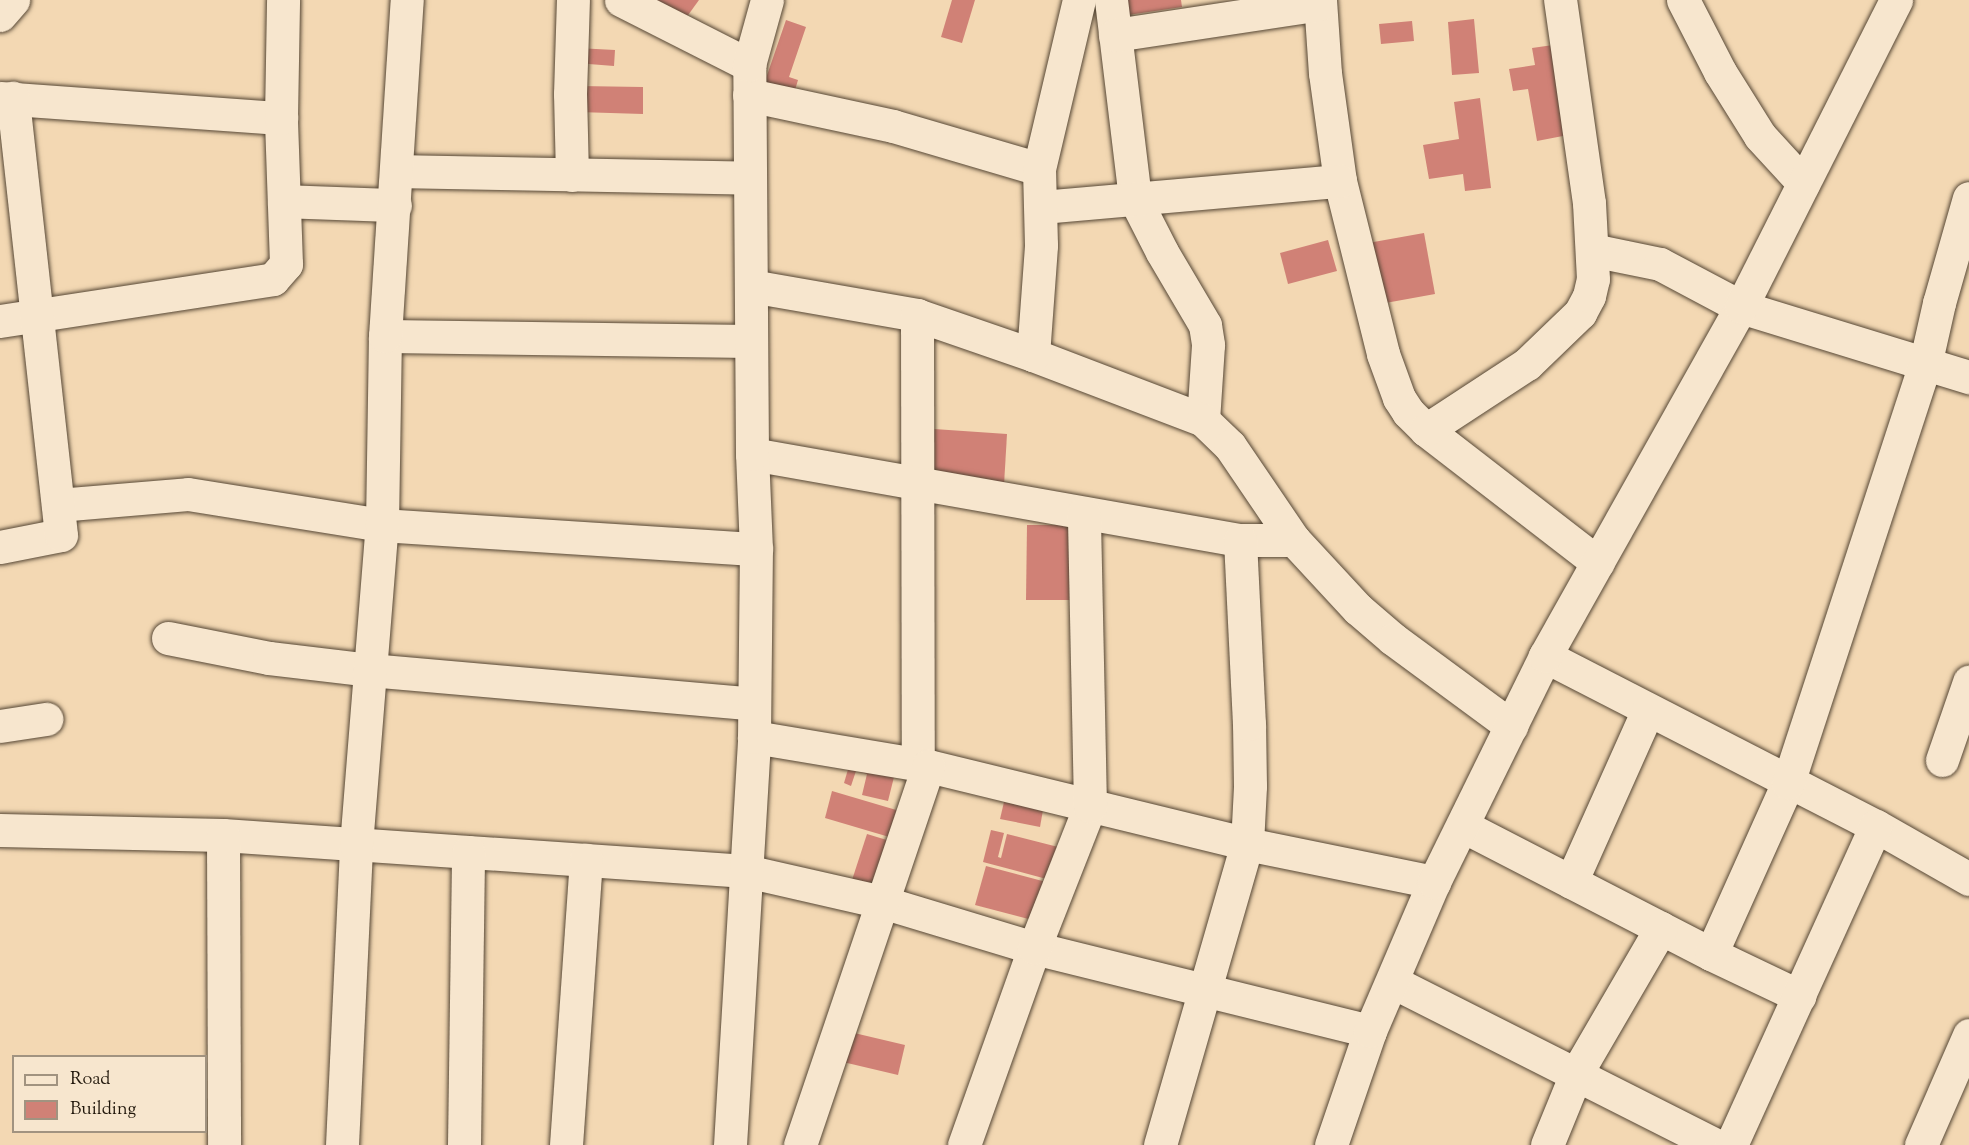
<!DOCTYPE html>
<html>
<head>
<meta charset="utf-8">
<style>
	body { margin:0 }
	#map { position:relative; width:1969px; height:1145px; overflow:hidden; background:#f3d8b3; font-family:"Sorts Mill Goudy",serif }
	div>[style] { position:absolute }
	.building>* { inset:0; background:#d08176 }
	.roads { filter:drop-shadow(0 0 2px #564735) drop-shadow(0 0 2px #564735) }
	.minor>* { height:33px; margin:-16.5px; padding:0 16.5px; transform-origin:16.5px; border-radius:16.5px; background:#f7e6ce }
	span { translate:-50% -50%; white-space:nowrap; text-align:center; line-height:1.15; -webkit-text-stroke:5px #f7e6ce; paint-order:stroke }
	.legend { position:absolute; left:12px; top:1055px; width:195px; height:78px; box-sizing:border-box; background:#f7e6ce; border:2px solid #a19380; margin:0; padding:8px 10px; list-style:none; font-size:18px; color:#21170b }
	.legend li { display:flex; align-items:center; gap:12px; height:30px }
	.legend b { width:30px; border:2px solid #a19380 }
</style>
</head>
<body>
<div id="map">
	<div class="building">
		<div style="clip-path:polygon(651px 0,699px 0,678px 29px)"></div>
		<div style="clip-path:polygon(952px 0,975px 0,962px 43px,941px 37px)"></div>
		<div style="clip-path:polygon(1126px 0,1181px 0,1182px 7px,1128px 15px)"></div>
		<div style="clip-path:polygon(1474px 19px,1479px 73px,1452px 75px,1448px 22px)"></div>
		<div style="clip-path:polygon(786px 20px,806px 27px,789px 77px,798px 80px,795px 90px,764px 84px)"></div>
		<div style="clip-path:polygon(1412px 21px,1414px 41px,1381px 44px,1379px 24px)"></div>
		<div style="clip-path:polygon(1553px 45px,1568px 135px,1537px 141px,1528px 89px,1513px 91px,1509px 69px,1535px 65px,1532px 48px)"></div>
		<div style="clip-path:polygon(577px 48px,615px 50px,614px 66px,576px 63px)"></div>
		<div style="clip-path:polygon(579px 86px,643px 87px,643px 114px,578px 112px)"></div>
		<div style="clip-path:polygon(1480px 98px,1491px 188px,1465px 191px,1463px 174px,1429px 179px,1423px 145px,1459px 139px,1454px 102px)"></div>
		<div style="clip-path:polygon(1424px 233px,1435px 294px,1380px 304px,1368px 243px)"></div>
		<div style="clip-path:polygon(1328px 240px,1337px 271px,1288px 284px,1280px 253px)"></div>
		<div style="clip-path:polygon(934px 429px,1007px 434px,1004px 485px,931px 480px)"></div>
		<div style="clip-path:polygon(1027px 525px,1073px 525px,1073px 600px,1026px 600px)"></div>
		<div style="clip-path:polygon(849px 766px,857px 768px,851px 786px,844px 783px)"></div>
		<div style="clip-path:polygon(861px 768px,894px 777px,888px 801px,862px 795px,867px 774px,860px 772px)"></div>
		<div style="clip-path:polygon(832px 791px,903px 812px,896px 839px,825px 818px)"></div>
		<div style="clip-path:polygon(1004px 802px,1043px 810px,1040px 827px,1000px 819px)"></div>
		<div style="clip-path:polygon(991px 830px,1004px 833px,998px 857px,1001px 858px,1007px 834px,1062px 848px,1054px 881px,983px 862px)"></div>
		<div style="clip-path:polygon(867px 834px,890px 841px,875px 888px,852px 880px)"></div>
		<div style="clip-path:polygon(986px 866px,1050px 883px,1040px 922px,975px 905px)"></div>
		<div style="clip-path:polygon(850px 1032px,905px 1045px,898px 1075px,843px 1062px)"></div>
	</div>
	<div class="roads">
		<div class="minor">
			<div style="left:621px;top:0;width:144px;rotate:26.9deg"></div>
			<div style="left:1111px;top:0;width:200px;rotate:83.1deg"></div>
			<div style="left:1135px;top:199px;width:59px;rotate:63deg"></div>
			<div style="left:1162px;top:252px;width:85px;rotate:59.5deg"></div>
			<div style="left:1205px;top:325px;width:20px;rotate:81deg"></div>
			<div style="left:1208px;top:345px;width:75px;rotate:93.8deg"></div>
			<div style="left:1320px;top:0;width:73px;rotate:86.1deg"></div>
			<div style="left:1325px;top:73px;width:109px;rotate:82.1deg"></div>
			<div style="left:1340px;top:181px;width:178px;rotate:76deg"></div>
			<div style="left:1383px;top:354px;width:47px;rotate:70deg"></div>
			<div style="left:1399px;top:398px;width:17px;rotate:57deg"></div>
			<div style="left:1408px;top:412px;width:25px;rotate:45deg"></div>
			<div style="left:1426px;top:430px;width:217px;rotate:37.7deg"></div>
			<div style="left:1683px;top:0;width:81px;rotate:62.8deg"></div>
			<div style="left:1720px;top:72px;width:75px;rotate:58deg"></div>
			<div style="left:1760px;top:136px;width:64px;rotate:47.5deg"></div>
			<div style="left:0;top:15px;width:20px;rotate:-49deg"></div>
			<div style="left:1115px;top:35px;width:207px;rotate:-8.6deg"></div>
			<div style="left:749px;top:95px;width:147px;rotate:12.1deg"></div>
			<div style="left:893px;top:126px;width:152px;rotate:16.4deg"></div>
			<div style="left:0;top:98px;width:282px;rotate:4.1deg"></div>
			<div style="left:397px;top:171px;width:353px;rotate:1.1deg"></div>
			<div style="left:572px;top:175px;width:81px;rotate:-91.4deg"></div>
			<div style="left:570px;top:94px;width:94px;rotate:-88.2deg"></div>
			<div style="left:284px;top:201px;width:111px;rotate:2.1deg"></div>
			<div style="left:1041px;top:207px;width:300px;rotate:-5deg"></div>
			<div style="left:1592px;top:250px;width:69px;rotate:11.6deg"></div>
			<div style="left:1660px;top:264px;width:92px;rotate:28deg"></div>
			<div style="left:1741px;top:307px;width:239px;rotate:17.1deg"></div>
			<div style="left:751px;top:286px;width:169px;rotate:9.9deg"></div>
			<div style="left:917px;top:315px;width:123px;rotate:19deg"></div>
			<div style="left:1033px;top:355px;width:182px;rotate:20.9deg"></div>
			<div style="left:1203px;top:420px;width:37px;rotate:44deg"></div>
			<div style="left:1230px;top:446px;width:114px;rotate:55.8deg"></div>
			<div style="left:1294px;top:540px;width:94px;rotate:47.2deg"></div>
			<div style="left:1358px;top:609px;width:46px;rotate:40.6deg"></div>
			<div style="left:1393px;top:639px;width:147px;rotate:36.4deg"></div>
			<div style="left:917px;top:315px;width:450px;rotate:89.9deg"></div>
			<div style="left:0;top:321px;width:276px;rotate:-8.7deg"></div>
			<div style="left:273px;top:279px;width:20px;rotate:-49deg"></div>
			<div style="left:286px;top:264px;width:146px;rotate:-92deg"></div>
			<div style="left:281px;top:118px;width:118px;rotate:-89deg"></div>
			<div style="left:385px;top:336px;width:366px;rotate:0.8deg"></div>
			<div style="left:1033px;top:355px;width:110px;rotate:-85.8deg"></div>
			<div style="left:1041px;top:245px;width:76px;rotate:-91.5deg"></div>
			<div style="left:1039px;top:169px;width:174px;rotate:-76.7deg"></div>
			<div style="left:1426px;top:430px;width:121px;rotate:-33.2deg"></div>
			<div style="left:1527px;top:364px;width:74px;rotate:-43.9deg"></div>
			<div style="left:1580px;top:313px;width:19px;rotate:-62deg"></div>
			<div style="left:1589px;top:296px;width:17px;rotate:-77deg"></div>
			<div style="left:1593px;top:279px;width:76px;rotate:-93deg"></div>
			<div style="left:1589px;top:203px;width:205px;rotate:-98.1deg"></div>
			<div style="left:752px;top:454px;width:496px;rotate:10deg"></div>
			<div style="left:1240px;top:540px;width:54px"></div>
			<div style="left:58px;top:505px;width:130px;rotate:-4.8deg"></div>
			<div style="left:188px;top:494px;width:196px;rotate:9.1deg"></div>
			<div style="left:382px;top:525px;width:375px;rotate:3.7deg"></div>
			<div style="left:0;top:547px;width:62px;rotate:-11.1deg"></div>
			<div style="left:61px;top:535px;width:440px;rotate:-96.3deg"></div>
			<div style="left:168px;top:638px;width:103px;rotate:11.2deg"></div>
			<div style="left:269px;top:658px;width:101px;rotate:6.8deg"></div>
			<div style="left:369px;top:670px;width:386px;rotate:5deg"></div>
			<div style="left:1545px;top:656px;width:372px;rotate:27.2deg"></div>
			<div style="left:1876px;top:826px;width:107px;rotate:29.7deg"></div>
			<div style="left:0;top:726px;width:47px;rotate:-8.7deg"></div>
			<div style="left:754px;top:737px;width:176px;rotate:9.5deg"></div>
			<div style="left:928px;top:766px;width:328px;rotate:13.7deg"></div>
			<div style="left:1247px;top:844px;width:191px;rotate:11.5deg"></div>
			<div style="left:1942px;top:760px;width:83px;rotate:-70.9deg"></div>
			<div style="left:1463px;top:826px;width:279px;rotate:27.3deg"></div>
			<div style="left:1711px;top:954px;width:98px;rotate:25.5deg"></div>
			<div style="left:0;top:830px;width:223px;rotate:1.3deg"></div>
			<div style="left:223px;top:835px;width:524px;rotate:3.94deg"></div>
			<div style="left:746px;top:871px;width:139px;rotate:12.8deg"></div>
			<div style="left:882px;top:902px;width:159px;rotate:16.8deg"></div>
			<div style="left:1034px;top:948px;width:346px;rotate:13.9deg"></div>
			<div style="left:223px;top:835px;width:310px;rotate:89.8deg"></div>
			<div style="left:1571px;top:882px;width:188px;rotate:-65.9deg"></div>
			<div style="left:1711px;top:954px;width:188px;rotate:-65.8deg"></div>
			<div style="left:1788px;top:783px;width:440px;rotate:-71.9deg"></div>
			<div style="left:1925px;top:365px;width:64px;rotate:-77.3deg"></div>
			<div style="left:1939px;top:303px;width:109px;rotate:-74.1deg"></div>
			<div style="left:1393px;top:982px;width:362px;rotate:26.8deg"></div>
			<div style="left:342px;top:1145px;width:300px;rotate:-87.3deg"></div>
			<div style="left:356px;top:845px;width:321px;rotate:-85.4deg"></div>
			<div style="left:382px;top:525px;width:189px;rotate:-89.1deg"></div>
			<div style="left:385px;top:336px;width:337px;rotate:-86.3deg"></div>
			<div style="left:464px;top:1145px;width:293px;rotate:-89.2deg"></div>
			<div style="left:566px;top:1145px;width:286px;rotate:-86deg"></div>
			<div style="left:730px;top:1145px;width:409px;rotate:-86.6deg"></div>
			<div style="left:754px;top:737px;width:188px;rotate:-89.4deg"></div>
			<div style="left:756px;top:549px;width:95px;rotate:-92.4deg"></div>
			<div style="left:752px;top:454px;width:389px;rotate:-90.4deg"></div>
			<div style="left:749px;top:65px;width:67px;rotate:-74.5deg"></div>
			<div style="left:800px;top:1145px;width:400px;rotate:-71.3deg"></div>
			<div style="left:964px;top:1145px;width:209px;rotate:-70.4deg"></div>
			<div style="left:1034px;top:948px;width:153px;rotate:-68.5deg"></div>
			<div style="left:1090px;top:806px;width:293px;rotate:-91.2deg"></div>
			<div style="left:1160px;top:1145px;width:313px;rotate:-73.9deg"></div>
			<div style="left:1247px;top:844px;width:58px;rotate:-87deg"></div>
			<div style="left:1250px;top:786px;width:62px;rotate:-90.9deg"></div>
			<div style="left:1249px;top:724px;width:184px;rotate:-92.8deg"></div>
			<div style="left:1331px;top:1145px;width:120px;rotate:-71.1deg"></div>
			<div style="left:1370px;top:1031px;width:162px;rotate:-66.8deg"></div>
			<div style="left:1434px;top:882px;width:252px;rotate:-63.8deg"></div>
			<div style="left:1545px;top:656px;width:400px;rotate:-60.7deg"></div>
			<div style="left:1741px;top:307px;width:344px;rotate:-63.2deg"></div>
			<div style="left:1547px;top:1145px;width:77px;rotate:-67.8deg"></div>
			<div style="left:1576px;top:1074px;width:169px;rotate:-59.8deg"></div>
			<div style="left:1731px;top:1145px;width:350px;rotate:-65.6deg"></div>
			<div style="left:1921px;top:1145px;width:120px;rotate:-66.4deg"></div>
		</div>
	</div>
	<ul class="legend">
	<li><b style="height:8px;background:#f7e6ce"></b>Road</li>
	<li><b style="height:16px;background:#d08176"></b>Building</li>
	</ul>
</div>
</body>
</html>
